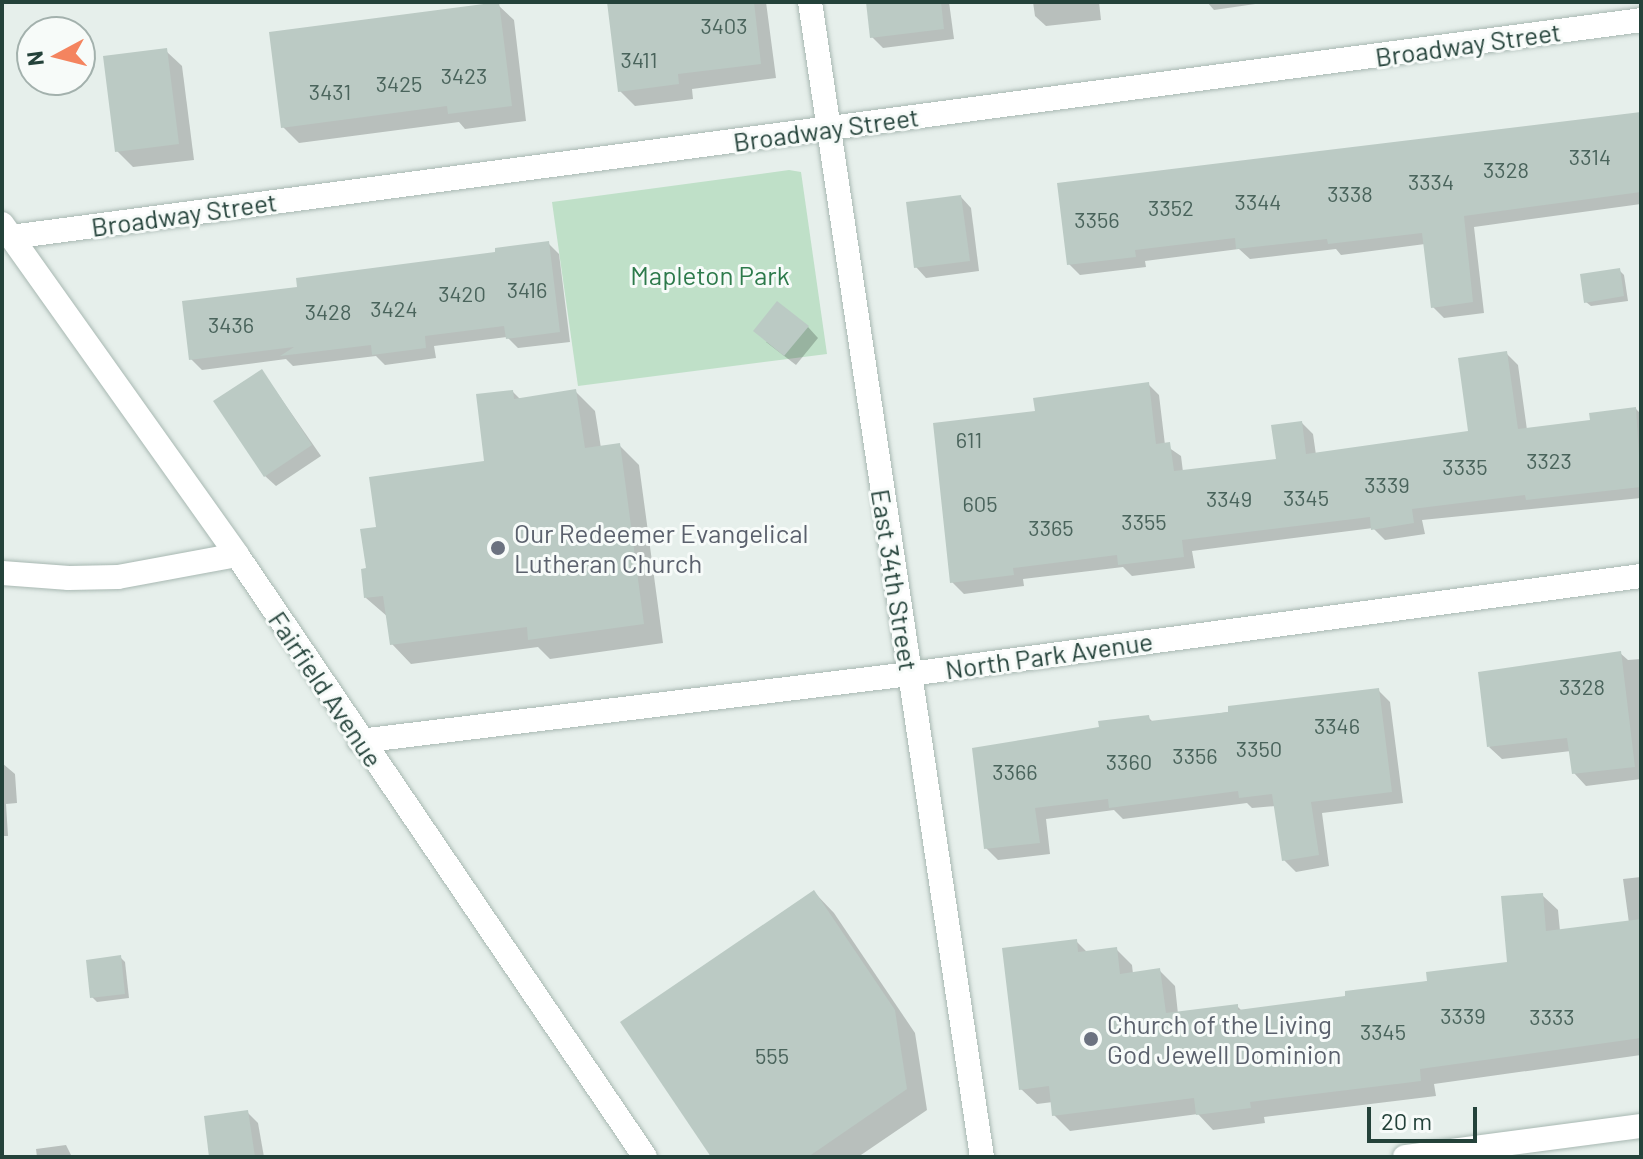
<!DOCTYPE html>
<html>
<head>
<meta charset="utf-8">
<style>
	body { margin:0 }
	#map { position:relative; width:1643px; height:1159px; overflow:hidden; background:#e6efeb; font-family:Barlow,sans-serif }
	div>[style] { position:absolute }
	.green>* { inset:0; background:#bfe0c8 }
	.shadow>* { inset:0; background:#0003 }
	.building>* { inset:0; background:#bbcac4 }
	.roads { filter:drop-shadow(0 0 2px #a8b8b2) drop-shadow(0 0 2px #a8b8b2) }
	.minor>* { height:24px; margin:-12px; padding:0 12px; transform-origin:12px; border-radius:12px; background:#fff }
	.tertiary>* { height:24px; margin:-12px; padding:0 12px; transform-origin:12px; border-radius:12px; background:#fff }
	.dots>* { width:22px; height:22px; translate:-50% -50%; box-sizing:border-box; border:4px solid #f7fbf9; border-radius:50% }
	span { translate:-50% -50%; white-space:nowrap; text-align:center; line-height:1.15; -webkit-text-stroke:6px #f7fbf9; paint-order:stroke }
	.number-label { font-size:22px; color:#4a645c }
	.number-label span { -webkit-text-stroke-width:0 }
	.street-label { font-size:26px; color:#24423a }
	.park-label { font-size:26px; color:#2d7a4b }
	.worship-label { font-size:26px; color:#5b616d }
	.left { translate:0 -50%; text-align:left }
	.frame { position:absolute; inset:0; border:4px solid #24423a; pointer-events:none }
	.north { position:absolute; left:16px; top:16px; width:80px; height:80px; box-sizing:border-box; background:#f7fbf9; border:2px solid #a3b1ad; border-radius:50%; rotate:263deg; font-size:22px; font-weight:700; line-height:32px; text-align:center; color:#24423a }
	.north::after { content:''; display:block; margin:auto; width:28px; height:36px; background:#f4845f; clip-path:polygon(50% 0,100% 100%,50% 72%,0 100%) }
	.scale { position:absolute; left:1367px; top:1107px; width:110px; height:36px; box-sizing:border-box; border:4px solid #24423a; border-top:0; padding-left:10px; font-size:24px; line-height:28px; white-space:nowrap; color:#24423a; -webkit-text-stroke:6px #f7fbf9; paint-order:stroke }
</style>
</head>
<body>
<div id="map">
	<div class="green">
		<div style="clip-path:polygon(789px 170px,801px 172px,827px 354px,578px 386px,552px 202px)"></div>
	</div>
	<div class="shadow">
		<div style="clip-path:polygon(611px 2px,766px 2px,776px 78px,692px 89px,693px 99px,635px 106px,620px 91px)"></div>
		<div style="clip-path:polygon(868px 2px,949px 2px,954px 39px,883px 48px,872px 37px)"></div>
		<div style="clip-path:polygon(1033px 2px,1099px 2px,1101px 20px,1046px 26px,1035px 16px)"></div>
		<div style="clip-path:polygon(1207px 2px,1269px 2px,1214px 10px)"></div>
		<div style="clip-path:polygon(498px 5px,514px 20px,526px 121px,465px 129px,459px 122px,299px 143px,283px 127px)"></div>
		<div style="clip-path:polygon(166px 51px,182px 66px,194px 160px,133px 167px,117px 151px)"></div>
		<div style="clip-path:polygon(1641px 113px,1641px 204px,1474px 227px,1484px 313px,1444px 318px,1433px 307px,1425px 244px,1341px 255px,1336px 249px,1250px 259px,1239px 249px,1145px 261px,1146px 267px,1080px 275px,1069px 264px)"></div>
		<div style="clip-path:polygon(961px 197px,971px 208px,979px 271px,926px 278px,916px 267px)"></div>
		<div style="clip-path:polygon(548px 243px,559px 254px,570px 342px,518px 348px,507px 337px,434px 346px,436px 358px,385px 365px,376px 356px,293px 366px,286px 359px,202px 370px,191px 359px,300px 289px)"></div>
		<div style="clip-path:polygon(1619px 270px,1624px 275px,1628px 301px,1591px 306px,1586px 302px)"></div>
		<div style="clip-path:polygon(808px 327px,818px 338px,796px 365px,766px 342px)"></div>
		<div style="clip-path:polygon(1506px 353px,1518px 365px,1527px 430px,1592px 422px,1636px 409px,1641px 414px,1641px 498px,1422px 520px,1425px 534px,1385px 540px,1373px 528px,1192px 551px,1195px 568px,1132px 576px,1123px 567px,1023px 579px,1024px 586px,964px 594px,952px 582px,1037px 412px,1148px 384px,1159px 395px,1165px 445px,1181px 456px,1183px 472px,1278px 460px,1302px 423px,1313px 434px,1316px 455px,1470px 433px)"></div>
		<div style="clip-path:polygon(262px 371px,321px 456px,276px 486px,265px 476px)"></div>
		<div style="clip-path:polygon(575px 391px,595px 411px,601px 448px,619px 445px,639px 465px,663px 643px,550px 659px,538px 647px,411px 664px,392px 644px,388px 617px,366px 598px,368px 570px,378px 528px,486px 463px,513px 392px,521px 400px)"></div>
		<div style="clip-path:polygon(1620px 653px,1628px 660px,1641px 659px,1641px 779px,1586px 786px,1574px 773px,1571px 751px,1502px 759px,1489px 747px)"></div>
		<div style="clip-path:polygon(1378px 690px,1390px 702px,1403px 803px,1322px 813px,1329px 866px,1296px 872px,1284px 860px,1276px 806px,1252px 808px,1247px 803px,1123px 819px,1114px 810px,1046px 819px,1050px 854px,998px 860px,986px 848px,1101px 729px,1148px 717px,1154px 723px)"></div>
		<div style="clip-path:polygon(2px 763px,15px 774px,17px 803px,6px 804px,8px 836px,2px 836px)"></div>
		<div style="clip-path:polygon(1641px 877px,1641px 1055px,1434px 1084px,1436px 1096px,1264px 1117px,1265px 1123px,1213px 1130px,1198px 1114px,1070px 1131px,1054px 1115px,1053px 1102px,1037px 1104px,1021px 1089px,1076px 941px,1088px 953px,1116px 949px,1132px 965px,1133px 974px,1159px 970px,1175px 986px,1178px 1014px,1237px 1006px,1242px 1011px,1348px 998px,1509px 964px,1542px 895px,1558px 910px,1560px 931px,1629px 923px,1623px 879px)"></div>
		<div style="clip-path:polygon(814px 892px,834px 913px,915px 1033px,927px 1110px,858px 1157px,714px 1157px)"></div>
		<div style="clip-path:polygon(120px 957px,125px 962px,129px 998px,97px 1002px,92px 997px)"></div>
		<div style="clip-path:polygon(247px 1112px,258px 1123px,264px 1157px,211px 1157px)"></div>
		<div style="clip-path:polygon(66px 1145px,72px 1157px,37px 1157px,36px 1149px)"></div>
	</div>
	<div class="building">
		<div style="clip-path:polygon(499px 2px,512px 106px,448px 114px,447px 106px,281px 128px,269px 32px)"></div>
		<div style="clip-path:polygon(607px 2px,754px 2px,761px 64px,678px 74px,679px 84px,618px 92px)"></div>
		<div style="clip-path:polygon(866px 2px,941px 2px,944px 29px,870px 38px)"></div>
		<div style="clip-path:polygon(167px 48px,179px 144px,115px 152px,103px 56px)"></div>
		<div style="clip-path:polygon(1641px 112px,1641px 192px,1464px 216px,1473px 302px,1431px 308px,1422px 233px,1328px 244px,1327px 239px,1236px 249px,1235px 238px,1135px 250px,1136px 257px,1067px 265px,1057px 183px)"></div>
		<div style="clip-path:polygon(961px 195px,970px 261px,914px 268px,906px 202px)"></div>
		<div style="clip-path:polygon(549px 241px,560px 332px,506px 339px,504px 326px,425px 336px,426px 348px,372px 355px,371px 345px,280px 356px,294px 347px,189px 360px,182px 301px,297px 287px,296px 278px,495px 252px,495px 248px)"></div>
		<div style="clip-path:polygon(1620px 268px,1624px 296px,1584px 303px,1580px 274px)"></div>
		<div style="clip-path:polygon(777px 301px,809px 326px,784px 356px,753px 331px)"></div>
		<div style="clip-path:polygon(1507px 351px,1518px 429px,1590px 420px,1589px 413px,1636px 407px,1641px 487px,1526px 500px,1525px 495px,1412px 509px,1414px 523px,1371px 530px,1370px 517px,1182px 540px,1184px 557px,1118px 565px,1117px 555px,1013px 568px,1014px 575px,950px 583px,933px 423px,1035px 411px,1033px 398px,1149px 382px,1156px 444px,1170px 442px,1174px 471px,1276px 459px,1271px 425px,1302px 421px,1306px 454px,1468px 431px,1458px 358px)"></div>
		<div style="clip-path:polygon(262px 369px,312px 445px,264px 477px,213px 401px)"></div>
		<div style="clip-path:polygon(576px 389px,585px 448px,620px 443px,644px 624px,528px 640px,527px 627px,390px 645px,383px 596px,364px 598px,361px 569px,366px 568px,360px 529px,376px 527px,369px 477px,484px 461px,476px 394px,513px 390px,514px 399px)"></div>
		<div style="clip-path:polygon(1621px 651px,1635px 767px,1572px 774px,1567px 738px,1487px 747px,1478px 672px)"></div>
		<div style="clip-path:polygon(1379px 688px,1392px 792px,1311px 802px,1319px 855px,1282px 861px,1272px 794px,1239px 798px,1238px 791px,1109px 808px,1108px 799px,1035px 808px,1040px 843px,984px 849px,972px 748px,1099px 727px,1098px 721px,1149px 715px,1150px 721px,1228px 712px,1228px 706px)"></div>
		<div style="clip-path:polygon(814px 890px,895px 1010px,907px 1089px,808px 1157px,711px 1157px,620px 1022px)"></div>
		<div style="clip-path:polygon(1543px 893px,1546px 931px,1641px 919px,1641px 1038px,1420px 1069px,1421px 1081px,1250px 1102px,1251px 1108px,1196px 1115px,1194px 1098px,1052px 1116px,1049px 1086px,1019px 1090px,1002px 948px,1077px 939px,1078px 952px,1117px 947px,1120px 974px,1160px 968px,1166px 1013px,1238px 1004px,1238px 1010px,1345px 996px,1345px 991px,1427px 981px,1426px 972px,1507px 962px,1501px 896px)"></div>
		<div style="clip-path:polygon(121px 955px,125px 994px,90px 998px,86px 960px)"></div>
		<div style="clip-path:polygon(248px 1110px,255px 1157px,209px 1157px,204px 1116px)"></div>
	</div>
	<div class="roads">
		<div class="minor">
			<div style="left:11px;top:237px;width:1644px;rotate:-7.58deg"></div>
			<div style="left:2px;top:573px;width:67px;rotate:4.3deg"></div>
			<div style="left:69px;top:578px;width:49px;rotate:-1.2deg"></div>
			<div style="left:118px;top:577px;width:121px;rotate:-10.5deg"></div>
			<div style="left:360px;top:741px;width:554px;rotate:-6.95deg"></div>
			<div style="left:910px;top:674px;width:738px;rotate:-7.64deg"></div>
			<div style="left:1405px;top:1157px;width:238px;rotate:-7.5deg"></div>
		</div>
		<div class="tertiary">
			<div style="left:810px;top:2px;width:1168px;rotate:81.53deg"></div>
			<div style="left:2px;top:224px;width:406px;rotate:54.6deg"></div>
			<div style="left:237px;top:555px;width:727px;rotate:55.87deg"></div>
		</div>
	</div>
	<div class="dots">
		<div style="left:498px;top:548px;background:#6b7280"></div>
		<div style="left:1091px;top:1039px;background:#6b7280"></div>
	</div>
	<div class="number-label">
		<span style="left:724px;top:26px">3403</span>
		<span style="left:639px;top:60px">3411</span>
		<span style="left:464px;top:76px">3423</span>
		<span style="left:399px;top:84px">3425</span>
		<span style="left:330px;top:92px">3431</span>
		<span style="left:1590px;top:157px">3314</span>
		<span style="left:1506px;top:170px">3328</span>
		<span style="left:1431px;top:182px">3334</span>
		<span style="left:1350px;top:194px">3338</span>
		<span style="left:1258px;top:202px">3344</span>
		<span style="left:1171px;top:208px">3352</span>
		<span style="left:1097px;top:220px">3356</span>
		<span style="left:527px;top:290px">3416</span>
		<span style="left:462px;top:294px">3420</span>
		<span style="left:394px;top:309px">3424</span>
		<span style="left:328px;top:312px">3428</span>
		<span style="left:231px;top:325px">3436</span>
		<span style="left:969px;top:440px">611</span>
		<span style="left:1549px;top:461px">3323</span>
		<span style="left:1465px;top:467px">3335</span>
		<span style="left:1387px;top:485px">3339</span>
		<span style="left:1306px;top:498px">3345</span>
		<span style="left:1229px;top:499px">3349</span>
		<span style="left:980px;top:504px">605</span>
		<span style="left:1144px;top:522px">3355</span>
		<span style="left:1051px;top:528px">3365</span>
		<span style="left:1582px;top:687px">3328</span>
		<span style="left:1337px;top:726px">3346</span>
		<span style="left:1259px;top:749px">3350</span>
		<span style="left:1195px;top:756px">3356</span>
		<span style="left:1129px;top:762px">3360</span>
		<span style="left:1015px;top:772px">3366</span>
		<span style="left:1463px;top:1016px">3339</span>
		<span style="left:1552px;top:1017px">3333</span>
		<span style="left:1383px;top:1032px">3345</span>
		<span style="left:772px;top:1056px">555</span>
	</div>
	<div class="street-label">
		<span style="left:1468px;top:44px;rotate:-8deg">Broadway Street</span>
		<span style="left:826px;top:129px;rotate:-8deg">Broadway Street</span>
		<span style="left:184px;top:214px;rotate:-8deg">Broadway Street</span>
		<span style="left:895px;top:580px;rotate:81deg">East 34th Street</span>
		<span style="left:1049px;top:655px;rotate:-8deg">North Park Avenue</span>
		<span style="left:326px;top:689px;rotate:56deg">Fairfield Avenue</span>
	</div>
	<div class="park-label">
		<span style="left:710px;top:275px">Mapleton Park</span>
	</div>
	<div class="worship-label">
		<span class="left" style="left:514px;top:548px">Our Redeemer Evangelical<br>Lutheran Church</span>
		<span class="left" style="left:1107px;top:1039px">Church of the Living<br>God Jewell Dominion</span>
	</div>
	<div class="frame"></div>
	<div class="north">N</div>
	<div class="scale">20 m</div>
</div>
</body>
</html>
